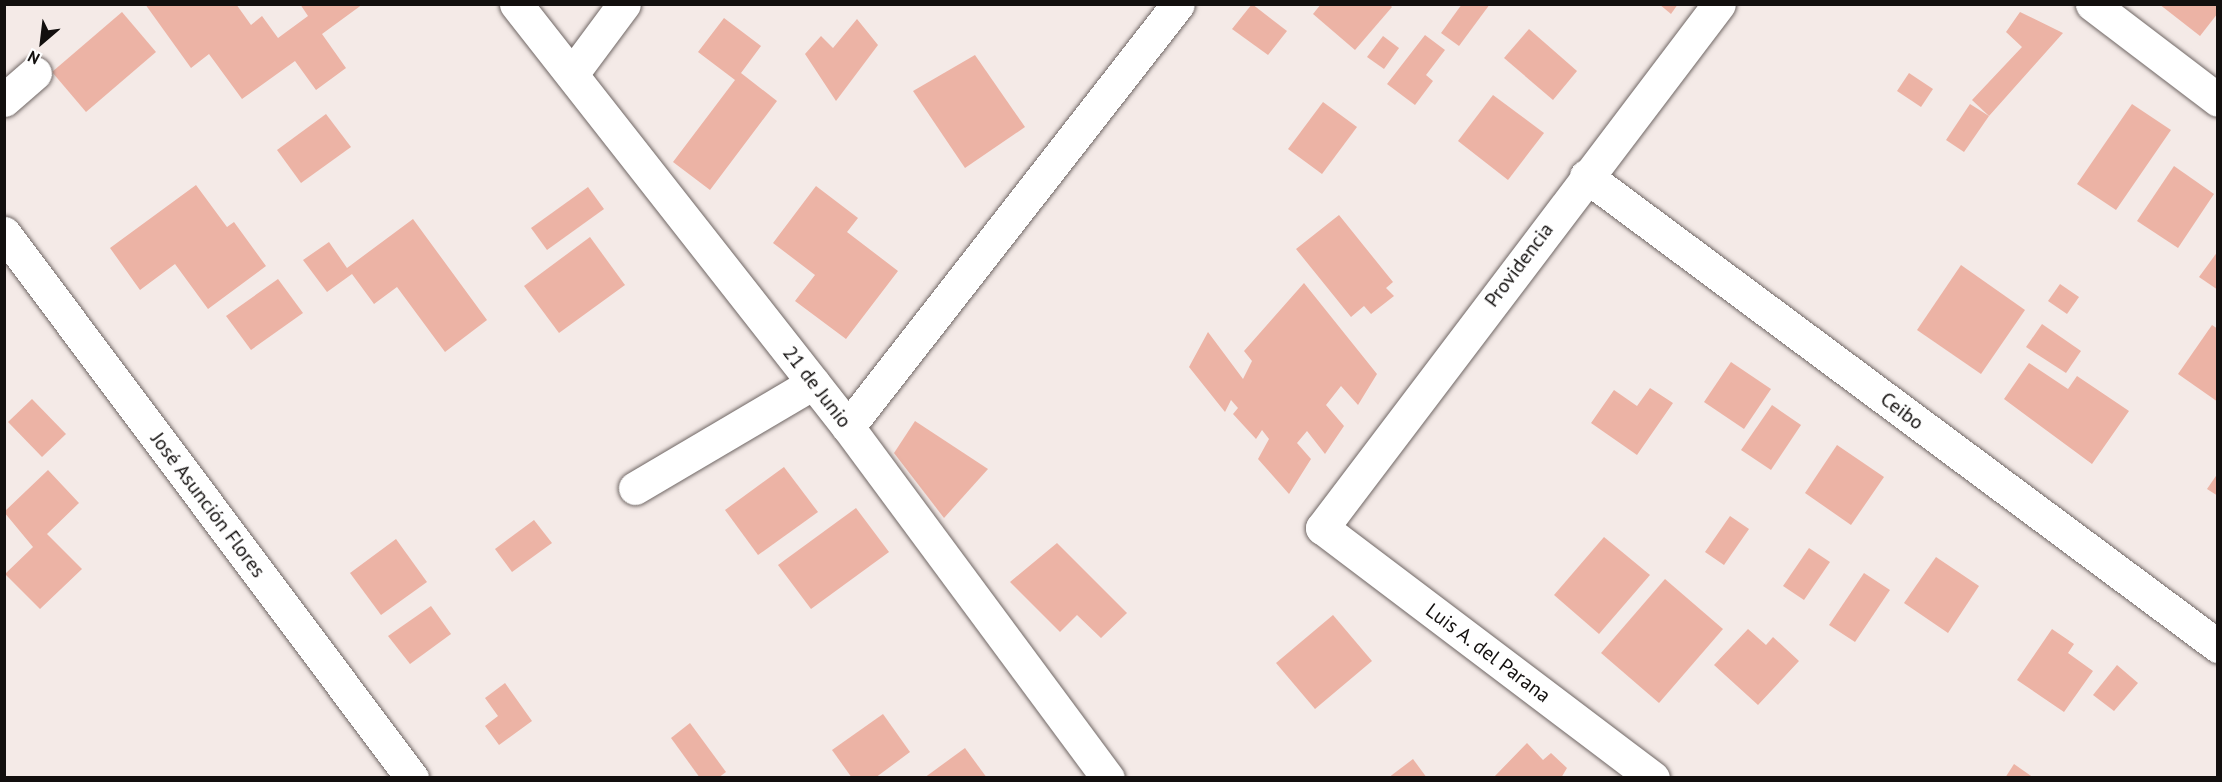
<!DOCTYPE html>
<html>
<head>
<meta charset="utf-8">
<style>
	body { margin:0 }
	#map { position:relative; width:2222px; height:782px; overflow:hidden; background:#f4eae7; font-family:"PT Sans",sans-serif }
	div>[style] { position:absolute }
	.building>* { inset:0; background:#ecb3a5 }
	.roads { filter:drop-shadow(0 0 2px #706765) drop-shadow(0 0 2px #706765) }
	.minor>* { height:33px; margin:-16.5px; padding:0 16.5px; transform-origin:16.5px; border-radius:16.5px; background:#fff }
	span { translate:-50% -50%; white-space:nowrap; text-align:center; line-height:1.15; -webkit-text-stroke:5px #fff; paint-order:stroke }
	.street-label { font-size:20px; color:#120f0e }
	.frame { position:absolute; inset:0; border:6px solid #120f0e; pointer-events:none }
	.north { position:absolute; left:12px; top:12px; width:60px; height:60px; -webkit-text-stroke:4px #fff; paint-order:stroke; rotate:208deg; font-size:16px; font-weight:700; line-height:24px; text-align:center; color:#120f0e }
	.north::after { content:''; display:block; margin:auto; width:21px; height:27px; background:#120f0e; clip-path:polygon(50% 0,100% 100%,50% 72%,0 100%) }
</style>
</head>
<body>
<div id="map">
	<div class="building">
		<div style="clip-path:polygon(145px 4px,236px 4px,251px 25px,262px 16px,278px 38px,308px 16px,300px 4px,363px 4px,322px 34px,346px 68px,316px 90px,295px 61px,242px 99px,209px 54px,191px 68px)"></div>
		<div style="clip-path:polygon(1252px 4px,1287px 31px,1268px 55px,1232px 29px)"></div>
		<div style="clip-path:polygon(1321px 4px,1389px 4px,1392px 7px,1355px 50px,1313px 14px)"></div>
		<div style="clip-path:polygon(1462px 4px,1490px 4px,1459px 46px,1441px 33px)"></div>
		<div style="clip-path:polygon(1659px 4px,1678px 4px,1671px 14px)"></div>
		<div style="clip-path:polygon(2159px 4px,2218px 4px,2218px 13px,2200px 36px)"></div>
		<div style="clip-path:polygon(122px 12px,156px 52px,86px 112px,52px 72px)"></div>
		<div style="clip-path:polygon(2020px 12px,2063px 33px,1989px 116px,1972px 100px,2022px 47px,2006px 32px)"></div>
		<div style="clip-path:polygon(724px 18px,761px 46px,741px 73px,777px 101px,710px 190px,673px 162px,735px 80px,698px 52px)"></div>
		<div style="clip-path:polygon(857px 19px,878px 45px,836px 101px,805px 54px,821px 36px,833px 48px)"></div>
		<div style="clip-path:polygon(1529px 29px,1577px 71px,1553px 100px,1504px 58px)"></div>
		<div style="clip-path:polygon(1425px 35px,1445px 50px,1426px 75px,1433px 81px,1415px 105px,1387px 84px)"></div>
		<div style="clip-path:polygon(1383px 36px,1399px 48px,1384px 69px,1367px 57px)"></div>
		<div style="clip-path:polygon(975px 55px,1025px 127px,965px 168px,913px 91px)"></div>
		<div style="clip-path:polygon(1909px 73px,1933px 89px,1921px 107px,1897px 91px)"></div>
		<div style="clip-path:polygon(1493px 95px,1544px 133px,1508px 180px,1458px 141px)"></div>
		<div style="clip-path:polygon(1323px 102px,1357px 127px,1322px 174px,1288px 149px)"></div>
		<div style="clip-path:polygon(1970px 104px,1989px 116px,1964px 152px,1946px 140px)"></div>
		<div style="clip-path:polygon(2132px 104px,2171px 130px,2116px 210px,2077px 184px)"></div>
		<div style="clip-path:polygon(326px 114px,351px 147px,301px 183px,277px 150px)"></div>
		<div style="clip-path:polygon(2174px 166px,2214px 194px,2178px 248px,2137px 221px)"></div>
		<div style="clip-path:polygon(196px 185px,227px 227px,234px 222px,266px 266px,208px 309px,175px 264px,140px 290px,110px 248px)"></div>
		<div style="clip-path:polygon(816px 186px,858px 218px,847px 232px,898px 271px,846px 339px,795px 301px,815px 275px,773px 243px)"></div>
		<div style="clip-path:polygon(588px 187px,604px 209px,547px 250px,531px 228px)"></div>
		<div style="clip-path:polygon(1339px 215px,1393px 282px,1386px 288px,1394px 296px,1371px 314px,1364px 306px,1351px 317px,1296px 249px)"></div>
		<div style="clip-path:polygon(413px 219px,487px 320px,445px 352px,397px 287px,374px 304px,352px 274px,327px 292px,303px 260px,329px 242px,347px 268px)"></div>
		<div style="clip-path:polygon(590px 237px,625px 285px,559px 333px,524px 286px)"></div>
		<div style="clip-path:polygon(2218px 251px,2218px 290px,2199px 277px)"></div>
		<div style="clip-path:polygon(1961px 265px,2025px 310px,1981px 374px,1917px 330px)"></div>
		<div style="clip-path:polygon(278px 279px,303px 313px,251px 350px,226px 316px)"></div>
		<div style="clip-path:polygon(1304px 283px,1377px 374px,1358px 405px,1341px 386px,1326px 405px,1344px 426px,1325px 454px,1307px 431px,1297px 443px,1311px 459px,1289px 494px,1258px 459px,1269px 439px,1262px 430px,1256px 439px,1233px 414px,1238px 408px,1231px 400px,1225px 412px,1189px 367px,1208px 332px,1243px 379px,1252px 361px,1244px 351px)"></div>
		<div style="clip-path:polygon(2060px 284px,2079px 297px,2067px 314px,2048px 301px)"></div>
		<div style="clip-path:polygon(2042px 324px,2081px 351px,2066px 373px,2026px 347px)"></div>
		<div style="clip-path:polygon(2212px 325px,2218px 329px,2218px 402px,2178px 374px)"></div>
		<div style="clip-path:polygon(1731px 362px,1771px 389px,1744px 429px,1704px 402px)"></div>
		<div style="clip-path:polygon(2029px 363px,2068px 389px,2077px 376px,2129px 411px,2092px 464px,2004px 399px)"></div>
		<div style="clip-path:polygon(1650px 388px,1673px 403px,1637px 455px,1591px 423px,1614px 390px,1637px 406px)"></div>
		<div style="clip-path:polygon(32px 399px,66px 434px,42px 457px,8px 422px)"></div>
		<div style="clip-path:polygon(1772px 405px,1801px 425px,1771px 470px,1741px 450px)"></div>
		<div style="clip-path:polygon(915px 421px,988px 469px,944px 518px,894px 453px)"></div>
		<div style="clip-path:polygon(1837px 445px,1884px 477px,1851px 525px,1805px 493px)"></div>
		<div style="clip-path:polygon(784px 467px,818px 512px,758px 555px,725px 510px)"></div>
		<div style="clip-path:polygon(48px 470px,79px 503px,47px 534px,82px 569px,40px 609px,5px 574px,33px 547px,4px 512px)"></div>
		<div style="clip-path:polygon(2218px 473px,2218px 496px,2207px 489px)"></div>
		<div style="clip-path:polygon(856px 508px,889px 552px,811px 609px,778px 565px)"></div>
		<div style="clip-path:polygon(1730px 516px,1749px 529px,1724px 565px,1705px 552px)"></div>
		<div style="clip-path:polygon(534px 520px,552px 543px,512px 572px,495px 549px)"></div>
		<div style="clip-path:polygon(1604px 537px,1650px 575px,1599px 634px,1554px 595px)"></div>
		<div style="clip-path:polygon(396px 539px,427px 582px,381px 615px,350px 573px)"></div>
		<div style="clip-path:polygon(1057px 543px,1127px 613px,1101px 638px,1077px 615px,1060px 632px,1010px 582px)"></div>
		<div style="clip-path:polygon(1809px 548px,1830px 562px,1804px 600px,1783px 586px)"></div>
		<div style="clip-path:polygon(1936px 557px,1979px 586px,1948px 633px,1904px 603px)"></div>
		<div style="clip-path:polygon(1864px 573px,1890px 590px,1855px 642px,1829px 625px)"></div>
		<div style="clip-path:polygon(1665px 579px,1723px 629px,1659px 703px,1601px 653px)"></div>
		<div style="clip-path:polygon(431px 606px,451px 634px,410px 664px,388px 636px)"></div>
		<div style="clip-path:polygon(1333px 615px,1372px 661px,1315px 709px,1276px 663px)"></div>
		<div style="clip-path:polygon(1748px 629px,1766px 645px,1773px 637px,1799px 661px,1758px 705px,1714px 665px)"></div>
		<div style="clip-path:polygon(2052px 629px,2074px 644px,2068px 653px,2093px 671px,2064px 712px,2017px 680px)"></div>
		<div style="clip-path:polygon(2117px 665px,2138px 683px,2114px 711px,2093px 695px)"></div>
		<div style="clip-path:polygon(505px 683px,532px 721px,499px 745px,485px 726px,498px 716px,485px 698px)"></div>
		<div style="clip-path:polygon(883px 714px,910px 752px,875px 778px,852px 778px,832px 750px)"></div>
		<div style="clip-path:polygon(690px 723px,726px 772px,718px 778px,700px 778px,671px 738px)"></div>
		<div style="clip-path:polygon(1527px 743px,1543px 760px,1551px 753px,1567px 768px,1561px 778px,1493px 778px)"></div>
		<div style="clip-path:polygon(965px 748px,987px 778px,924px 778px)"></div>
		<div style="clip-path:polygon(1413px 759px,1427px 778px,1388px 778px)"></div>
		<div style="clip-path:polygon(2014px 764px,2034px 778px,2005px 778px)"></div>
	</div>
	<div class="roads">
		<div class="minor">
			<div style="left:516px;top:4px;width:538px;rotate:51.87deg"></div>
			<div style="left:848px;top:427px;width:437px;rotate:53.5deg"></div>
			<div style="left:2092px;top:4px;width:158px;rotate:37.3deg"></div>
			<div style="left:572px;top:74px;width:87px;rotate:-53.4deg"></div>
			<div style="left:4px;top:100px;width:41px;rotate:-41.1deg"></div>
			<div style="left:1586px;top:176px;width:788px;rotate:36.64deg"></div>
			<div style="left:4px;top:233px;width:681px;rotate:53.18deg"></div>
			<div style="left:848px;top:427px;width:536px;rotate:-52.04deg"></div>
			<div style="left:635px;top:488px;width:207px;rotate:-30.5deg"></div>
			<div style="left:1653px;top:778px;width:415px;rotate:-142.9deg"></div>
			<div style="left:1322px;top:528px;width:657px;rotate:-52.85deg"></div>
		</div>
	</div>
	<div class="street-label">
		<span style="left:1519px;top:265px;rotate:-53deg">Providencia</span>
		<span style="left:817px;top:387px;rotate:52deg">21 de Junio</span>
		<span style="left:1902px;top:411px;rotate:37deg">Ceibo</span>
		<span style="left:208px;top:505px;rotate:53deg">José Asunción Flores</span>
		<span style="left:1488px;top:653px;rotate:37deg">Luis A. del Parana</span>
	</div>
	<div class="frame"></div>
	<div class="north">N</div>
</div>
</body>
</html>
